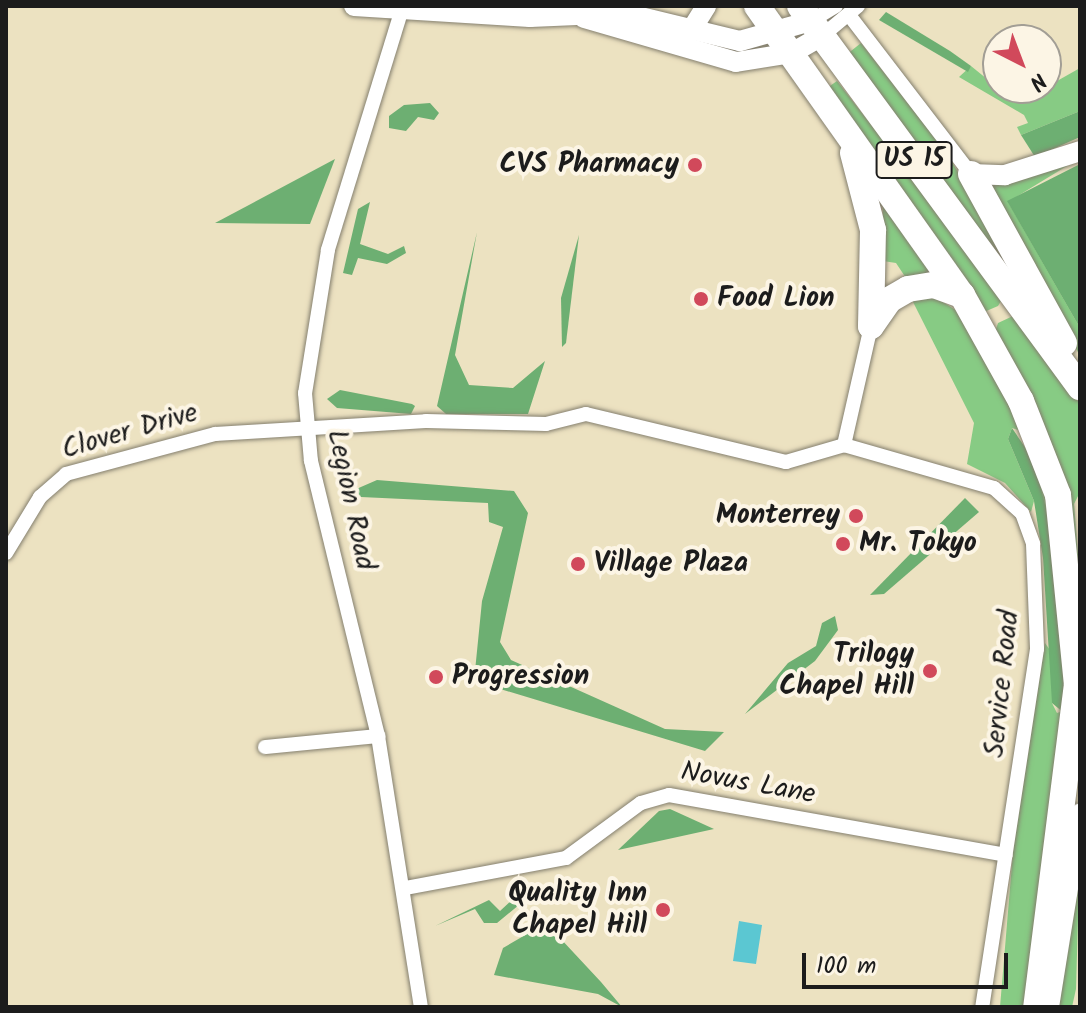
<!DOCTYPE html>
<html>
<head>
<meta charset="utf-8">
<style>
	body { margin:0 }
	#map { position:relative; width:1086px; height:1013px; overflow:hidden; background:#ece2c1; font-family:Kalam,sans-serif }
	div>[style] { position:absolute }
	.green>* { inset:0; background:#87cb84 }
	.forest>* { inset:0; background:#6daf72 }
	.water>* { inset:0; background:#5bc7d2 }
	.roads { filter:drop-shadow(0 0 2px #847f6e) drop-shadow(0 0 2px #847f6e) }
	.street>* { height:14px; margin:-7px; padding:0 7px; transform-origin:7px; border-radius:7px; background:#fff }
	.secondary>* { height:20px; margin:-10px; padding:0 10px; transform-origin:10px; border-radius:10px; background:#fff }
	.highway>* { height:26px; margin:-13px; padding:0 13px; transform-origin:13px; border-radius:13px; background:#fff }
	.dots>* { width:22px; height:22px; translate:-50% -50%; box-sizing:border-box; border:4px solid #fcf5e5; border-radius:50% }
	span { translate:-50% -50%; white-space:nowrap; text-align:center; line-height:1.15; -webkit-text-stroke:8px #fcf5e5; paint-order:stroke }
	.shield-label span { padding:2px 6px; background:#fcf5e5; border:2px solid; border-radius:6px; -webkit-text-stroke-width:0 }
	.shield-label { font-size:26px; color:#1c1c1c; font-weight:700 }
	.poi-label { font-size:28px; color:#1c1c1c; font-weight:700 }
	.right { translate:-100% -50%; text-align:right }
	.left { translate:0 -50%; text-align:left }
	.street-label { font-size:28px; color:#1c1c1c }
	.frame { position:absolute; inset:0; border:8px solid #1c1c1c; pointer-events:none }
	.north { position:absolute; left:982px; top:24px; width:80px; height:80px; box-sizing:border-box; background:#fcf5e5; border:2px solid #a29e95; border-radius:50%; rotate:138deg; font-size:22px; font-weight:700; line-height:32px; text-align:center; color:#1c1c1c }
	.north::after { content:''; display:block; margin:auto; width:28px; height:36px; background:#d1495b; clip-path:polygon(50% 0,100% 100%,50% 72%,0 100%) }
	.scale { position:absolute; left:802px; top:953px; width:206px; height:36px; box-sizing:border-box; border:4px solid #1c1c1c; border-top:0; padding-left:10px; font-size:24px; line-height:28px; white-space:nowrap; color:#1c1c1c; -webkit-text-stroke:6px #fcf5e5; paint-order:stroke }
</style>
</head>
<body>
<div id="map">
	<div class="green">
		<div style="clip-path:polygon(861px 43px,946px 152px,1035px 302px,846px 55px)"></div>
		<div style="clip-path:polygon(971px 66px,998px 88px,1034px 94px,1080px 68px,1080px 111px,1021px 135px,1017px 127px,1028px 123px,1024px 115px,959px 77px)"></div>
		<div style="clip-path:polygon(837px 81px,1004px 296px,998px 306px,984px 312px,827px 88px)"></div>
		<div style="clip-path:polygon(1080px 158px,1008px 202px,1080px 328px,1080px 356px,990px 185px)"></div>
		<div style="clip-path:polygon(883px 205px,935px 276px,906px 278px,896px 263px,883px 261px)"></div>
		<div style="clip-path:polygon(927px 292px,965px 316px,997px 374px,1035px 455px,1062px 566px,1070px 684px,1030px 1007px,1000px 1007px,1013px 852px,1045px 643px,1052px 653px,1052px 703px,1057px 713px,1066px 710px,1062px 583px,1021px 431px,1012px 428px,1008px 439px,1034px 501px,1031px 512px,1005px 483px,967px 464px,974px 423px,911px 298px)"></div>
		<div style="clip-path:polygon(1013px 316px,1080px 404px,1080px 492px,1074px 504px,1080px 579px,1075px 540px,994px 335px,998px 323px)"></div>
		<div style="clip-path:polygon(1080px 849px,1076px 989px,1072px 1007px,1055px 1007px)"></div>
	</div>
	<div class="forest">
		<div style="clip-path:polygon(886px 12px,950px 51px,971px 66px,968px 72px,879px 20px)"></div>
		<div style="clip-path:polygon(430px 103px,439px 113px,434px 120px,418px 117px,406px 131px,389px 128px,389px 116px,404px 105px)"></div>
		<div style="clip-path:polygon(1080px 111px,1080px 137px,1035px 157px,1021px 135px)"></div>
		<div style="clip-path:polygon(335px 159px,310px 224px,215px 223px)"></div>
		<div style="clip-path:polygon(1080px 164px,1080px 328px,1007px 201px)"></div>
		<div style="clip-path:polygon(370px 202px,360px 244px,388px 254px,404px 246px,406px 253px,387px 264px,358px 258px,352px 275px,343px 273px,358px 209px)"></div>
		<div style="clip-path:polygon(477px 232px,455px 355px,469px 385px,513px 388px,545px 361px,528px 414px,446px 414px,437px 406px)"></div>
		<div style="clip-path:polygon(579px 235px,566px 343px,562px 347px,561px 298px)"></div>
		<div style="clip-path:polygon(340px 390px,412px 404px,415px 406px,411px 414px,337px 408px,327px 399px)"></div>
		<div style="clip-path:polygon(1012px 428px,1033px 459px,1054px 539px,1067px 641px,1064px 713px,1052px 703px,1043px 558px,1034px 501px,1008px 439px)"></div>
		<div style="clip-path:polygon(377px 480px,514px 491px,528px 513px,500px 642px,511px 660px,665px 729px,724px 732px,705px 751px,474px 681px,482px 601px,503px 527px,489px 522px,488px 503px,361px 497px,354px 490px)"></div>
		<div style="clip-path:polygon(965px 498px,979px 512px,884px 594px,870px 595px)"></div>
		<div style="clip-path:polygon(835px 616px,838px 630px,815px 661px,745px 714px,788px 663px,816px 646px,822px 623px)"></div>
		<div style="clip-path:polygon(670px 809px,714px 829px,618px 850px,659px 811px)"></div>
		<div style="clip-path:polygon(523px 890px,537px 890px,497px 923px,484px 923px,475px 909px,435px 926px,489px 900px,500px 911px)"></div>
		<div style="clip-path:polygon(546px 923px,601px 982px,622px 1007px,598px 994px,494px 975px,503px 948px)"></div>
	</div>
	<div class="water">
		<div style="clip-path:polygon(739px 921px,762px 925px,756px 964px,733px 961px)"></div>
	</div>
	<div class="roads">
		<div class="street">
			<div style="left:402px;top:9px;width:252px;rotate:107.1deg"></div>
			<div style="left:328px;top:250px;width:145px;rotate:99.1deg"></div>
			<div style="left:305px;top:393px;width:68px;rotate:85deg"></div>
			<div style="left:311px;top:461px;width:283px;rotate:76.3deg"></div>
			<div style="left:378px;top:736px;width:274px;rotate:81deg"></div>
			<div style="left:849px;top:15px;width:200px;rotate:52.5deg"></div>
			<div style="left:811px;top:21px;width:29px;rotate:-31deg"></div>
			<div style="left:822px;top:36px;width:47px;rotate:-39.8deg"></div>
			<div style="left:844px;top:445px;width:156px;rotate:16deg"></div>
			<div style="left:994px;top:488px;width:38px;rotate:42deg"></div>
			<div style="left:1022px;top:513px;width:33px;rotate:70deg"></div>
			<div style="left:1033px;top:544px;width:105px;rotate:87.8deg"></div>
			<div style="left:1037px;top:649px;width:362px;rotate:98.7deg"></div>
			<div style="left:844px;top:445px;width:122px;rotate:-77.2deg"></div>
			<div style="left:6px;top:553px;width:66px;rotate:-58.7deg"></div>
			<div style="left:40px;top:497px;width:35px;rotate:-41deg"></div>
			<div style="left:66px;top:474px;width:154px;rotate:-15deg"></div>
			<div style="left:215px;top:434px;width:211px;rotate:-3.5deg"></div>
			<div style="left:426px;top:421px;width:120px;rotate:1.4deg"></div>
			<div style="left:546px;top:424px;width:41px;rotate:-14deg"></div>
			<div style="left:586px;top:414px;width:206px;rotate:13.5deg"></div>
			<div style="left:786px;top:462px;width:60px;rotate:-16.3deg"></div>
			<div style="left:265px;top:747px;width:114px;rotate:-5.6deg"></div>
			<div style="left:405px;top:888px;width:164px;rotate:-10.6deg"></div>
			<div style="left:566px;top:858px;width:93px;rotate:-36.3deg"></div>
			<div style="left:641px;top:803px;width:29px;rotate:-16deg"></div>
			<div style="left:669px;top:795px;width:342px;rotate:10.1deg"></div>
		</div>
		<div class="secondary">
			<div style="left:354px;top:6px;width:176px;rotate:3.6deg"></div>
			<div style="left:530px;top:17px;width:94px;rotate:-2.4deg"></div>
			<div style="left:624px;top:13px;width:119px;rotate:13.6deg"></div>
			<div style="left:740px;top:41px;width:74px;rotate:-15.7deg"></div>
			<div style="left:584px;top:18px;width:158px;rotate:16.1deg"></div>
			<div style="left:736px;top:62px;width:57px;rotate:-9.1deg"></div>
			<div style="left:792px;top:53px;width:34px;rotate:-30deg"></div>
			<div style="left:690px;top:32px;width:31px;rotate:-58deg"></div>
			<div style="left:971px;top:174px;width:34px;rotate:2deg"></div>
			<div style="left:1005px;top:175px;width:79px;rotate:-17.7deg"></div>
			<div style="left:1049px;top:1007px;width:196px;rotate:-80.9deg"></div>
		</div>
		<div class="highway">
			<div style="left:757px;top:6px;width:354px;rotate:54.7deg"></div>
			<div style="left:962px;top:295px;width:121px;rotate:60.9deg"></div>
			<div style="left:1021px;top:401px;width:101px;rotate:68.5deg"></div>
			<div style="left:1058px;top:495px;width:190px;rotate:84.3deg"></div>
			<div style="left:1077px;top:684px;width:326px;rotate:97.2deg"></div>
			<div style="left:800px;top:6px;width:473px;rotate:53.7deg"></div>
			<div style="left:853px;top:153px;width:80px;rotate:75.4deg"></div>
			<div style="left:873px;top:230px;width:96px;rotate:91.2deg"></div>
			<div style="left:971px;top:174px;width:193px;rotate:61.2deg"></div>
			<div style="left:871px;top:326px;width:32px;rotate:-55deg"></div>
			<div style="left:889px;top:300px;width:22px;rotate:-30deg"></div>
			<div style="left:908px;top:289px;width:26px;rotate:-9deg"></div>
			<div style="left:934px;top:285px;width:30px;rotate:20deg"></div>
		</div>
	</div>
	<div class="dots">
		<div style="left:695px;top:165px;background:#d1495b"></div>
		<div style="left:701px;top:299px;background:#d1495b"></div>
		<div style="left:856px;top:516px;background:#d1495b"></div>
		<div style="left:843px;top:544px;background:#d1495b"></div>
		<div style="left:578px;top:564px;background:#d1495b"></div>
		<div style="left:930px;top:671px;background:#d1495b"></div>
		<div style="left:436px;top:677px;background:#d1495b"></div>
		<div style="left:663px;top:910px;background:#d1495b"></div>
	</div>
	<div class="shield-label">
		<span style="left:914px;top:160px">US 15</span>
	</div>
	<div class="poi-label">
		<span class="right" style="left:679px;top:165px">CVS Pharmacy</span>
		<span class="left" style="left:717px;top:299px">Food Lion</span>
		<span class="right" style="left:840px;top:516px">Monterrey</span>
		<span class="left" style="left:859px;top:544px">Mr. Tokyo</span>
		<span class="left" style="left:594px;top:564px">Village Plaza</span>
		<span class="right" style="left:914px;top:671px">Trilogy<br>Chapel Hill</span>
		<span class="left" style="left:452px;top:677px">Progression</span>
		<span class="right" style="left:647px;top:910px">Quality Inn<br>Chapel Hill</span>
	</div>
	<div class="street-label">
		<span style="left:130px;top:432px;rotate:-16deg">Clover Drive</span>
		<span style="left:350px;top:500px;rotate:78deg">Legion Road</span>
		<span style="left:1003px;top:684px;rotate:-84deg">Service Road</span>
		<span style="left:748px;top:784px;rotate:10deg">Novus Lane</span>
	</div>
	<div class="frame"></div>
	<div class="north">N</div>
	<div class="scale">100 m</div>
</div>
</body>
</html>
